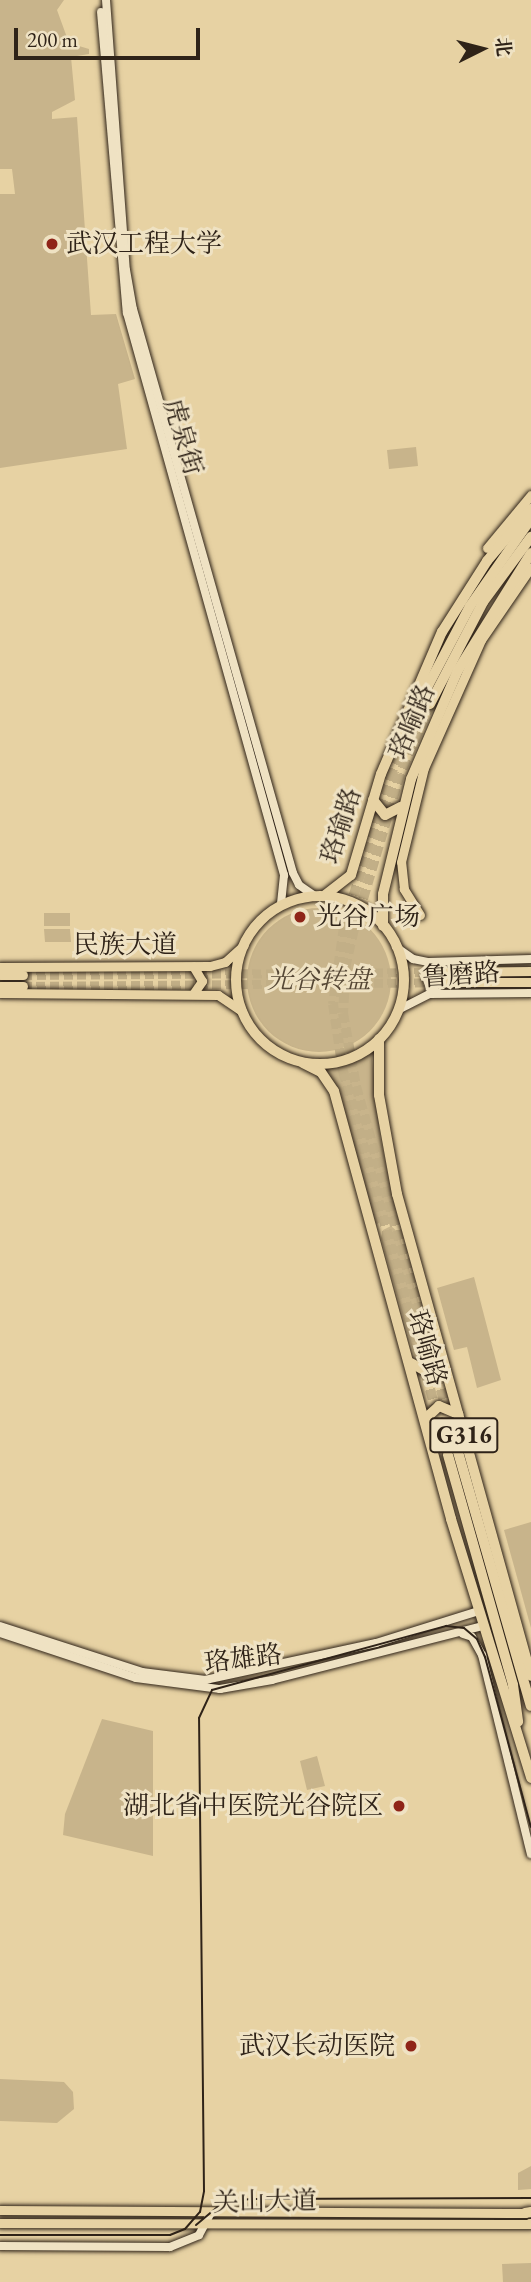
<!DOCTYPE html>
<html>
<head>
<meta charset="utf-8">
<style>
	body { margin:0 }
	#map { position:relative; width:531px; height:2282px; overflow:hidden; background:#e7d2a3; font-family:"EB Garamond","Noto Serif SC",serif }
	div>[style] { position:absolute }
	.green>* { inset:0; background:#c8b48b }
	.round { border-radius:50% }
	.primary-tunnel>* { height:9px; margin-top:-4.5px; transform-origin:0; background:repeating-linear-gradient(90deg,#c2af87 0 9px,transparent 0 13.5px) }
	.highway-tunnel>* { height:10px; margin-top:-5px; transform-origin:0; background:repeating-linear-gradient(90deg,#c2af87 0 10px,transparent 0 15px) }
	.roads { filter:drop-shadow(0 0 2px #2f2318) drop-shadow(0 0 2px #2f2318) }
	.secondary>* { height:8px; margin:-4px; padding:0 4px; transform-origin:4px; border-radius:4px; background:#efe2c3 }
	.primary>* { height:9px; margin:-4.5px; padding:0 4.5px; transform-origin:4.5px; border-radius:4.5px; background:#e7d2a3 }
	.highway>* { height:10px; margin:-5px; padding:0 5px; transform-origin:5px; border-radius:5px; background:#e7d2a3 }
	.highway>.ring { margin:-5px; padding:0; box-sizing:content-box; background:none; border:10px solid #e7d2a3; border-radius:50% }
	.tram>* { height:2px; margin:-1px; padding:0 1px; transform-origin:1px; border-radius:1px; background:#2f2318 }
	.dots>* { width:19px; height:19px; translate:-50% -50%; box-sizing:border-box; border:4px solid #efe2c3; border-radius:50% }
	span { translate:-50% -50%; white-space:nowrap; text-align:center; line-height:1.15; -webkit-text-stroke:6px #efe2c3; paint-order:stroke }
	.shield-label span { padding:2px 5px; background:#efe2c3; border:2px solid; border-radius:5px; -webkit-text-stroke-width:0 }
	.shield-label { font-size:24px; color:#2f2318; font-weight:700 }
	.poi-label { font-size:26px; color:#2f2318 }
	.left { translate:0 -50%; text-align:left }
	.right { translate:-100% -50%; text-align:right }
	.street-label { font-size:26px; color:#2f2318 }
	.park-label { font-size:26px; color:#554735; font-style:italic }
	.north { position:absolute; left:447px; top:14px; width:70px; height:70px; -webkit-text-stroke:5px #efe2c3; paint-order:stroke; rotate:84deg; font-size:19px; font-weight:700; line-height:28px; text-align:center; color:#2f2318 }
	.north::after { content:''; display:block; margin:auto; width:24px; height:32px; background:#2f2318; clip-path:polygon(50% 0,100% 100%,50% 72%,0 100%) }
	.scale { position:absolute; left:14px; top:28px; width:186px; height:32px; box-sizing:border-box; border:4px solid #2f2318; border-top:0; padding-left:9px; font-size:21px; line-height:24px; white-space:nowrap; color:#2f2318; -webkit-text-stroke:5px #efe2c3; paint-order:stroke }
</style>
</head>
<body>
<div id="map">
	<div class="green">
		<div style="clip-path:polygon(0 0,64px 0,57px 10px,69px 43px,89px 49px,89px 54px,71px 57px,75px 100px,52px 112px,52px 119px,77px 117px,91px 315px,116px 314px,135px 379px,118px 384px,127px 449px,0 468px,0 194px,15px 194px,12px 169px,0 169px)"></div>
		<div style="clip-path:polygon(416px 447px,418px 466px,389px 469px,387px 450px)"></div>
		<div class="round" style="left:247px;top:908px;width:144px;height:144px"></div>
		<div style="clip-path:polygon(44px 913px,70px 913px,70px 926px,44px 926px)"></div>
		<div style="clip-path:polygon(44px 929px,70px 929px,71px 942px,45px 942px)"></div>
		<div style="clip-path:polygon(371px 1050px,380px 1137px,398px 1219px,385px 1218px,376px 1225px,336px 1085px,321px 1067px,344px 1064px)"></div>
		<div style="clip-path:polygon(391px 1226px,399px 1233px,434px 1357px,427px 1368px,416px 1362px,381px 1238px,383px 1230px)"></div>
		<div style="clip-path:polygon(474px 1277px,501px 1380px,477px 1388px,467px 1347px,454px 1350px,437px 1288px)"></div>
		<div style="clip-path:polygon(453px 1416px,462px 1446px,439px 1452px,430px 1423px)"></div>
		<div style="clip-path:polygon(531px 1522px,531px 1628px,504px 1530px)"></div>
		<div style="clip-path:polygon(102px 1719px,153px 1731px,153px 1856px,63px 1835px,65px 1814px)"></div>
		<div style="clip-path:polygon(317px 1756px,325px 1786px,307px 1790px,300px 1761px)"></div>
		<div style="clip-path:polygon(0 2079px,64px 2082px,73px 2092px,74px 2109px,57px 2123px,0 2121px)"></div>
		<div style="clip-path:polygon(531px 2166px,531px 2189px,518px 2190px,518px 2173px)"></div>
		<div style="clip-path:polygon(531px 2263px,531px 2282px,503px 2282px,502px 2264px)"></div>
	</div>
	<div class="primary-tunnel">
		<div style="left:23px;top:975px;width:413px;rotate:-0.4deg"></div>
		<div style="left:23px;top:986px;width:418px;rotate:-0.5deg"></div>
	</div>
	<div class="highway-tunnel">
		<div style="left:421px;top:699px;width:78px;rotate:111.9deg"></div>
		<div style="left:392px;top:771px;width:163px;rotate:107.1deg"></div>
		<div style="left:344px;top:927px;width:78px;rotate:98.1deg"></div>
		<div style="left:333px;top:1004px;width:68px;rotate:81.5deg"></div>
		<div style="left:343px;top:1071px;width:398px;rotate:74.7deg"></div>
		<div style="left:430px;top:704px;width:76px;rotate:113.2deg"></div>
		<div style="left:400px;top:774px;width:162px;rotate:106.5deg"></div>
		<div style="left:354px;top:929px;width:35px;rotate:103deg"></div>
		<div style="left:346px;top:963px;width:50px;rotate:93.4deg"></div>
		<div style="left:343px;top:1013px;width:74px;rotate:79.9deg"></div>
		<div style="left:356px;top:1086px;width:380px;rotate:74.4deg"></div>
	</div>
	<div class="roads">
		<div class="secondary">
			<div style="left:106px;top:0;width:271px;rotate:85.8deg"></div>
			<div style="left:126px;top:270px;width:40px;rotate:80deg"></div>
			<div style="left:133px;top:309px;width:586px;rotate:74.16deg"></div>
			<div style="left:293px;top:873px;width:13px;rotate:63deg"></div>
			<div style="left:299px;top:885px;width:19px;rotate:35deg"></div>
			<div style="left:101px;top:12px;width:302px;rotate:85.1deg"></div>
			<div style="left:127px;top:313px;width:584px;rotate:74.39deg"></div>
			<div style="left:284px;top:875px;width:31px;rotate:96deg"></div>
			<div style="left:396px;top:947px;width:21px;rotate:35deg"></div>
			<div style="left:413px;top:959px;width:16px;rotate:11deg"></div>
			<div style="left:429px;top:962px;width:102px;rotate:-1.7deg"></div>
			<div style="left:439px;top:993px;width:10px;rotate:-151deg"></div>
			<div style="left:430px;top:988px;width:12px;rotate:-110deg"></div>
			<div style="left:426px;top:977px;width:20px;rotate:-45deg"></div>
			<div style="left:398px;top:1010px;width:36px;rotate:-27deg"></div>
			<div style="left:430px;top:994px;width:101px;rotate:-0.6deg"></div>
			<div style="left:0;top:1626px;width:149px;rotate:17.9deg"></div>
			<div style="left:142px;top:1672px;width:64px;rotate:7.2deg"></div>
			<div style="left:205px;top:1680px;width:175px;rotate:-12.2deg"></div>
			<div style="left:376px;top:1643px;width:108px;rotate:-17.3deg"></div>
			<div style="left:0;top:1633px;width:143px;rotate:18.3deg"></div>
			<div style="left:136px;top:1678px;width:85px;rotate:7.5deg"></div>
			<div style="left:220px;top:1689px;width:53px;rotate:-9.8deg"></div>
			<div style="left:272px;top:1680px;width:218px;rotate:-14.4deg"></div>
			<div style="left:463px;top:1634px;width:9px;rotate:18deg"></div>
			<div style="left:472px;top:1637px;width:21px;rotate:61deg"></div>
			<div style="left:482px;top:1655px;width:205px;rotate:76.2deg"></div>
			<div style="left:0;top:2246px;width:170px;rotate:0.3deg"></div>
			<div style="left:170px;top:2247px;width:31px;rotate:-22deg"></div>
			<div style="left:199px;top:2235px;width:26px;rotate:-62deg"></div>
		</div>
		<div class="primary">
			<div style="left:487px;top:548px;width:69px;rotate:-50.3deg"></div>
			<div style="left:420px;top:915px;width:31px;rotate:-122deg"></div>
			<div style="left:404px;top:889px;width:27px;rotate:-96deg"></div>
			<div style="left:401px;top:862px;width:97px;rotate:-76.3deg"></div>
			<div style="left:424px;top:768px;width:140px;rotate:-66deg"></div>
			<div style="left:481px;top:640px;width:88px;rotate:-55.6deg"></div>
			<div style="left:0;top:967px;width:210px;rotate:-0.3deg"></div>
			<div style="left:210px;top:966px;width:16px;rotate:-15deg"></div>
			<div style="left:225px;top:962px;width:25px;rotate:-42deg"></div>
			<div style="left:441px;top:972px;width:90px;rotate:-0.6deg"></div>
			<div style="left:0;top:975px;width:23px"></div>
			<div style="left:441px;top:982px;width:90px"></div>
			<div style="left:0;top:986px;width:23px"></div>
			<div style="left:0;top:993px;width:218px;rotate:0.5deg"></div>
			<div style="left:218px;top:995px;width:29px;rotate:34deg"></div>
			<div style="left:193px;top:994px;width:16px;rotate:-55deg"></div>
			<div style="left:202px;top:981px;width:17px;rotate:-121deg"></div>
			<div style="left:0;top:2210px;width:525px;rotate:0.33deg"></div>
			<div style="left:0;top:2223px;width:530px;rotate:0.11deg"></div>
		</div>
		<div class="highway">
			<div style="left:421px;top:699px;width:105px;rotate:-62.2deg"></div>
			<div style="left:470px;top:606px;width:106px;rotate:-55deg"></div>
			<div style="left:430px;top:704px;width:115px;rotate:-62.5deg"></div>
			<div style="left:483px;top:602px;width:81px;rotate:-53.6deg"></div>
			<div style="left:373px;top:800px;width:19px;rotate:51deg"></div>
			<div style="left:385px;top:815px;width:18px;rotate:-27deg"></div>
			<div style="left:324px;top:896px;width:34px;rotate:-38deg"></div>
			<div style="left:351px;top:875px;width:105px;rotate:-73.5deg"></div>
			<div style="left:381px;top:774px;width:155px;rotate:-66.8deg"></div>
			<div style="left:442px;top:632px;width:84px;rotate:-57.6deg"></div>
			<div style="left:487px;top:561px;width:68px;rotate:-49.8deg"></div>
			<div class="ring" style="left:236px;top:896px;width:158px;height:158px"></div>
			<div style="left:383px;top:926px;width:32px;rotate:-90deg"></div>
			<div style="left:383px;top:894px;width:118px;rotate:-76.3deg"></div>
			<div style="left:411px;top:779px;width:119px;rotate:-66.7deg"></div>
			<div style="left:458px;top:670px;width:138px;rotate:-58deg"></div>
			<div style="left:379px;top:1039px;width:56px;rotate:90deg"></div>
			<div style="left:379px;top:1095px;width:101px;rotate:79.7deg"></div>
			<div style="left:397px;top:1194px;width:500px;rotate:74.46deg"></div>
			<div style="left:303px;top:1063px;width:20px;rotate:27deg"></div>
			<div style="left:321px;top:1072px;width:23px;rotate:56deg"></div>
			<div style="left:334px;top:1091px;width:444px;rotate:74.7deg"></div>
			<div style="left:451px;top:1519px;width:271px;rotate:72.8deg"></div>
			<div style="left:411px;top:1363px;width:21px;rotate:29deg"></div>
			<div style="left:429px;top:1373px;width:11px;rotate:-34deg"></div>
			<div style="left:438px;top:1367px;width:11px;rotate:-75deg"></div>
			<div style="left:425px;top:1419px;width:19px;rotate:-43deg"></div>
			<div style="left:439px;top:1406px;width:21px;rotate:23deg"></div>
			<div style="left:458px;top:1452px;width:264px;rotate:74deg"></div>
			<div style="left:448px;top:1455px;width:239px;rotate:74.2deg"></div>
			<div style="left:513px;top:1685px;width:37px;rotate:82deg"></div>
			<div style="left:525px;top:2213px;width:6px;rotate:-9deg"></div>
			<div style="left:530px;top:2224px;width:1px"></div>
		</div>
	</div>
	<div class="tram">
		<div style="left:196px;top:2225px;width:33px;rotate:-40deg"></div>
		<div style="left:221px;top:2204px;width:29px;rotate:-10deg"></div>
		<div style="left:250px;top:2199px;width:281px;rotate:-0.2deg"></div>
		<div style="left:0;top:2235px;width:170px"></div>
		<div style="left:170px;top:2235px;width:16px;rotate:-22deg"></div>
		<div style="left:185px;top:2229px;width:23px;rotate:-49deg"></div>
		<div style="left:200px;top:2212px;width:21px;rotate:-79deg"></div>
		<div style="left:204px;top:2191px;width:473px;rotate:-90.6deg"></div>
		<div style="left:199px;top:1718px;width:31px;rotate:-65deg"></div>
		<div style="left:212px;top:1690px;width:243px;rotate:-15.3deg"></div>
		<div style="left:446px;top:1626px;width:18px;rotate:6deg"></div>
		<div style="left:464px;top:1628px;width:17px;rotate:40deg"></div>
		<div style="left:477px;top:1639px;width:20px;rotate:66deg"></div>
		<div style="left:485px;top:1657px;width:176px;rotate:74.9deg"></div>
	</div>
	<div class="dots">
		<div style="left:52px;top:244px;background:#8f2418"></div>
		<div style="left:300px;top:917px;background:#8f2418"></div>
		<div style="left:399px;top:1806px;background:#8f2418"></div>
		<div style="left:411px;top:2046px;background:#8f2418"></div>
	</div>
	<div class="shield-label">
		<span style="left:464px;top:1435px">G316</span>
	</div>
	<div class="poi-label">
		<span class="left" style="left:66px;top:244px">武汉工程大学</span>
		<span class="left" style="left:316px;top:917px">光谷广场</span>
		<span class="right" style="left:383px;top:1806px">湖北省中医院光谷院区</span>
		<span class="right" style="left:395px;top:2046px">武汉长动医院</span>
	</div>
	<div class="street-label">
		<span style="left:183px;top:437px;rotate:74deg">虎泉街</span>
		<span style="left:412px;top:722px;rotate:-67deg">珞喻路</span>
		<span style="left:341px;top:826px;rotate:-72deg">珞瑜路</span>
		<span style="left:125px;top:945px">民族大道</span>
		<span style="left:461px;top:975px;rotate:-4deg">鲁磨路</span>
		<span style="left:427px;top:1348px;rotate:74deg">珞喻路</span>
		<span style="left:243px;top:1659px;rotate:-7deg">珞雄路</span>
		<span style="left:265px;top:2202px;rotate:-1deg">关山大道</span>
	</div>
	<div class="park-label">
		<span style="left:319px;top:980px">光谷转盘</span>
	</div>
	<div class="north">北</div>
	<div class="scale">200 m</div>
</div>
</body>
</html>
